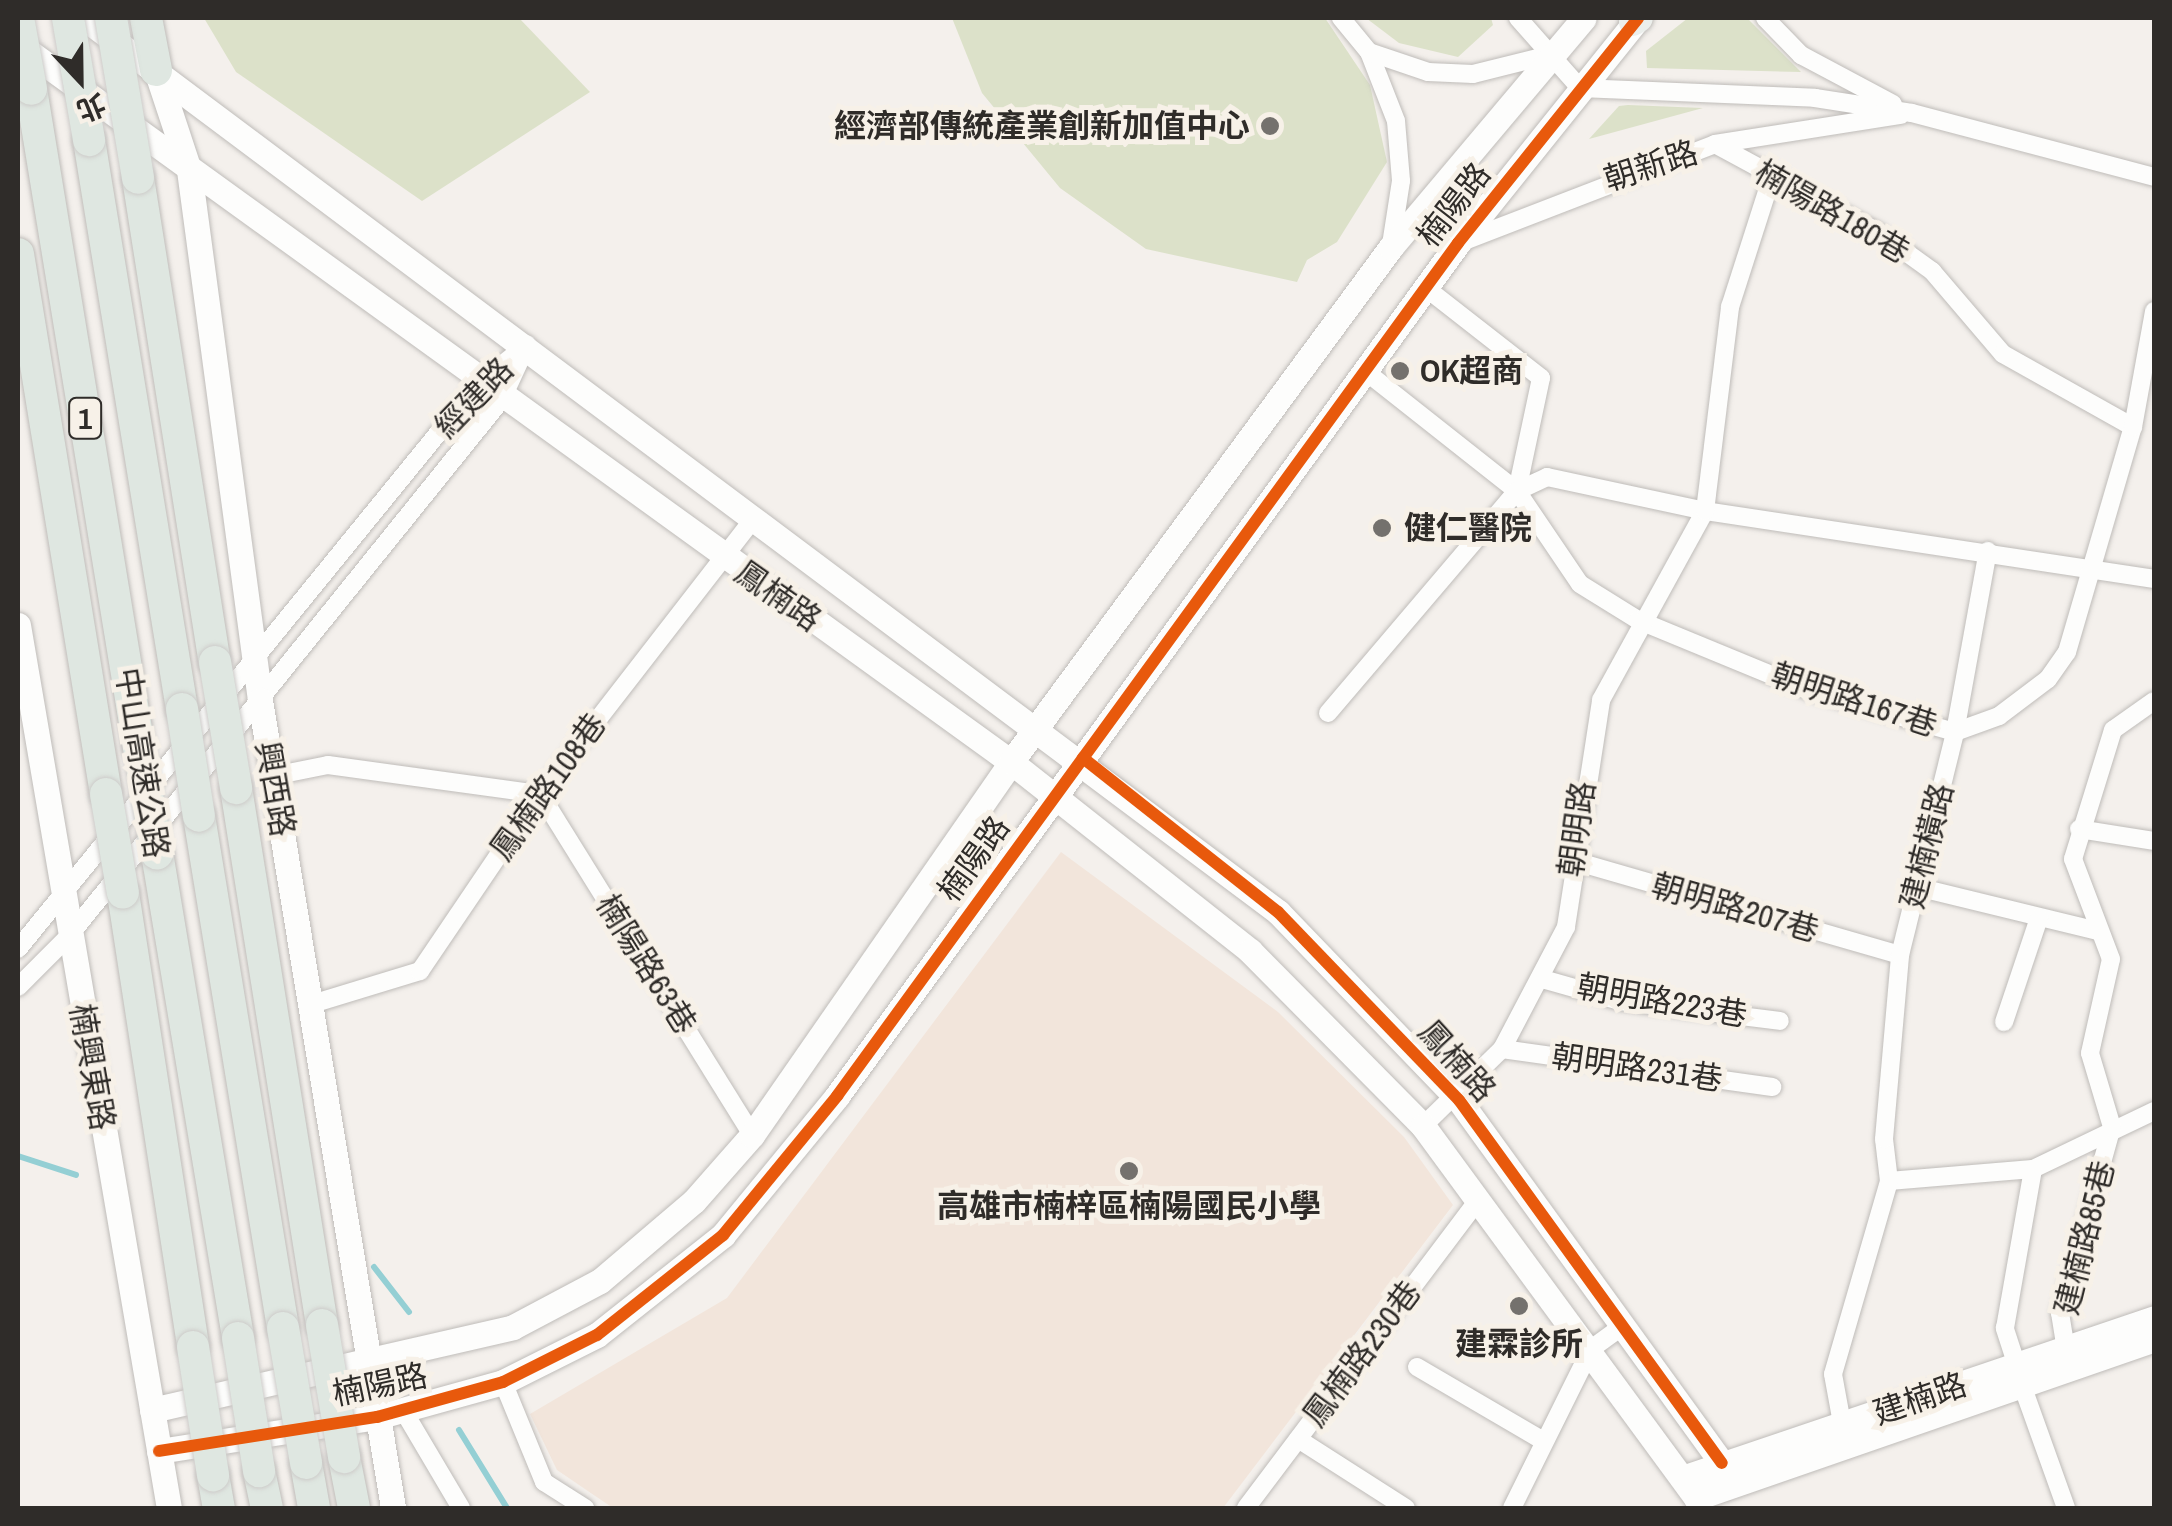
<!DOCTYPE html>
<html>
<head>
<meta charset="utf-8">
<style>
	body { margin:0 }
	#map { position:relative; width:2172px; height:1526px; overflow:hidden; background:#f4f0ec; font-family:"Archivo Narrow","Noto Sans TC",sans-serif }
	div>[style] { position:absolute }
	.education>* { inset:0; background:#f2e5db }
	.green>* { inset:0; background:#dce1c9 }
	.stream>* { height:6px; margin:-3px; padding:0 3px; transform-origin:3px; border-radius:3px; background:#94cfd4 }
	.roads { filter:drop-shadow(0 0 2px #bfbcb9) drop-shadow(0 0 2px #bfbcb9) }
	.street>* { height:18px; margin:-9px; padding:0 9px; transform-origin:9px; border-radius:9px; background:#fdfdfc }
	.secondary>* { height:25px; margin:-12.5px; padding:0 12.5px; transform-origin:12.5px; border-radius:12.5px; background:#fdfdfc }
	.primary>* { height:28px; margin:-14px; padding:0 14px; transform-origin:14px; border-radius:14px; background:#ecefec }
	.highway>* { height:32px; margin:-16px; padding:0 16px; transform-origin:16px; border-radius:16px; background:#dfe7e1 }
	.bridges { filter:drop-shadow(0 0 2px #cdcbc9) drop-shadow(0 0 2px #cdcbc9) }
	.highway-bridge>* { height:32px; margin:-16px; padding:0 16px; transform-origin:16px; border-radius:16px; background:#dfe7e1 }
	.cycleway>* { height:12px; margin:-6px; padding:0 6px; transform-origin:6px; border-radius:6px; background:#e8590c }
	.dots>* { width:28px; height:28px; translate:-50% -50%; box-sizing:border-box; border:5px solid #f7f1e8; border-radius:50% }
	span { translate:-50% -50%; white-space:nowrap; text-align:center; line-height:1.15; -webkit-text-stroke:10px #f7f1e8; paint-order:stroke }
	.shield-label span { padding:2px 8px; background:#f7f1e8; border:2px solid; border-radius:8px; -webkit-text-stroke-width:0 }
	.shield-label { font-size:30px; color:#2f2c29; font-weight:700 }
	.poi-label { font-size:32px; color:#2f2c29; font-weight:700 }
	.right { translate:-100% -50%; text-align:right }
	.left { translate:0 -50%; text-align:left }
	.street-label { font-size:32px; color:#2f2c29 }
	.frame { position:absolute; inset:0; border:20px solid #2f2c29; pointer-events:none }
	.north { position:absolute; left:30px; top:30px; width:100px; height:100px; -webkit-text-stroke:8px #f7f1e8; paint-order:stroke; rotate:158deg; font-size:28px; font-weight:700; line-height:40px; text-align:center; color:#2f2c29 }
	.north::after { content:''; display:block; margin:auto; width:35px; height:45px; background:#2f2c29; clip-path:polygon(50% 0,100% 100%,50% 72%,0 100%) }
</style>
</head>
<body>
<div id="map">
	<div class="education">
		<div style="clip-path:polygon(1061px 852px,1278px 1012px,1404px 1137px,1453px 1205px,1223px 1508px,613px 1508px,557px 1470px,530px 1414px,727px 1298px)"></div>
	</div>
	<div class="green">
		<div style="clip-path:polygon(204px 18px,519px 18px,590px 92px,422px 201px,236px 72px)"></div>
		<div style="clip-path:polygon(952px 18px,1325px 18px,1370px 85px,1387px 162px,1337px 242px,1307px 260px,1297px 282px,1146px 249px,1060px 188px,982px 93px)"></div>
		<div style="clip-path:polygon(1366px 18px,1491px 18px,1493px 25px,1458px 57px,1399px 43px)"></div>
		<div style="clip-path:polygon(1688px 18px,1747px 18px,1801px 72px,1647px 68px,1646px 51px)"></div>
		<div style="clip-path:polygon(1619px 106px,1628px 105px,1703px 108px,1589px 139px)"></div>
	</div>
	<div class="stream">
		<div style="left:18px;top:1156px;width:61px;rotate:18.1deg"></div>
		<div style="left:374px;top:1267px;width:57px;rotate:52.1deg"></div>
		<div style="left:459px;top:1430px;width:92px;rotate:58.4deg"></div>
	</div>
	<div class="roads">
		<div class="street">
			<div style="left:1341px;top:18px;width:44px;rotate:50.5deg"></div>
			<div style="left:1369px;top:52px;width:74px;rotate:68.6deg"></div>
			<div style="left:1396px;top:121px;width:60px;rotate:85.2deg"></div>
			<div style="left:1401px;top:181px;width:65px;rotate:98.9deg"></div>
			<div style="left:1518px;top:18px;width:94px;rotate:48.5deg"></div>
			<div style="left:1580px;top:88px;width:235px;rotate:2.4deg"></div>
			<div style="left:1815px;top:98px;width:98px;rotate:8.8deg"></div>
			<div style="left:1912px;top:113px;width:250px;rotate:14.8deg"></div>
			<div style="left:1765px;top:18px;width:52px;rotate:45.8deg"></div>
			<div style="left:1801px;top:55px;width:104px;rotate:28deg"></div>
			<div style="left:1369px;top:52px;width:62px;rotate:18.7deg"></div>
			<div style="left:1428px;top:72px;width:45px;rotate:2.5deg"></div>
			<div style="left:1473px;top:74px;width:78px;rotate:-14deg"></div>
			<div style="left:1715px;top:144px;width:185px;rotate:28.4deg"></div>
			<div style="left:1878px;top:232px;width:67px;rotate:35.8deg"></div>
			<div style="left:1932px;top:271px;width:109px;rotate:49.5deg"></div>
			<div style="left:2003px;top:354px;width:149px;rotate:29.3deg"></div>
			<div style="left:1464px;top:241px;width:269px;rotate:-21.1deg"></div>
			<div style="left:1715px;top:144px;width:188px;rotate:-8.9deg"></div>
			<div style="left:1426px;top:288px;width:146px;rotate:38deg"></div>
			<div style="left:1541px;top:378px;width:116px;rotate:102deg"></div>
			<div style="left:1365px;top:371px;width:194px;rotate:38.3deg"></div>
			<div style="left:1517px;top:491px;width:112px;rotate:55.9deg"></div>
			<div style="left:1580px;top:584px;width:68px;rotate:31.8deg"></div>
			<div style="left:1638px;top:620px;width:186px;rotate:22.4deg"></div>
			<div style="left:1810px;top:691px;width:151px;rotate:15.8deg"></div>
			<div style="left:1955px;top:732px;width:184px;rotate:-79.7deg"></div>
			<div style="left:1328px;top:713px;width:292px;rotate:-49.6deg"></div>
			<div style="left:1517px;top:491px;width:33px;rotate:-25deg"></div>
			<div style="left:1547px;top:477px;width:162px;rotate:12.1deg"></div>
			<div style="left:1705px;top:511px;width:454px;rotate:8.6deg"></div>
			<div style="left:273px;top:776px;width:56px;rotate:-11.3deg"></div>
			<div style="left:328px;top:765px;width:214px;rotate:7.8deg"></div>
			<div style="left:540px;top:794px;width:402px;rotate:58.1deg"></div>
			<div style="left:2079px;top:829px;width:76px;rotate:9.1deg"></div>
			<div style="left:1571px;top:860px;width:342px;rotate:16.1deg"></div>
			<div style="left:1917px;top:887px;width:185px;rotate:13.7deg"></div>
			<div style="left:18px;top:949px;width:730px;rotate:-50.84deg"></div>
			<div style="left:479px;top:383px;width:56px;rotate:-38.5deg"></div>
			<div style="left:1546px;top:980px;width:77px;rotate:15.8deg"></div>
			<div style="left:1620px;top:1001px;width:161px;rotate:7.1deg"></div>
			<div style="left:18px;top:987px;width:72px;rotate:-45deg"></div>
			<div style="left:69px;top:936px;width:690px;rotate:-51.12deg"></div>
			<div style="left:502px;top:399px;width:60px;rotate:-65.2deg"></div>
			<div style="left:312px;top:1004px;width:113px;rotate:-17deg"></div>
			<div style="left:420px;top:971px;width:214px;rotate:-55.9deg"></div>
			<div style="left:540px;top:794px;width:348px;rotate:-52.2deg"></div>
			<div style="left:2004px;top:1022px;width:110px;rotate:-71.4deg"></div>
			<div style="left:1502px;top:1049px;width:273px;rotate:8deg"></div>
			<div style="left:1423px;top:1126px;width:110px;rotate:-44.3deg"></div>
			<div style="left:1502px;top:1049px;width:138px;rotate:-62.3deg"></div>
			<div style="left:1566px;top:927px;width:230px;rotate:-81.2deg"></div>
			<div style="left:1601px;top:700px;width:216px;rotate:-61.2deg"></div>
			<div style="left:1705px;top:511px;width:206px;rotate:-83deg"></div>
			<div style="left:1730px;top:307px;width:138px;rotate:-72.2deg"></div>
			<div style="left:1889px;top:1181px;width:144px;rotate:-4.8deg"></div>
			<div style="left:2033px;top:1169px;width:134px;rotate:-25.6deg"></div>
			<div style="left:2067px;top:1356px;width:44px;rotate:-99.2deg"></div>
			<div style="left:2060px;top:1313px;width:193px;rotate:-74.4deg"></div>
			<div style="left:2112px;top:1127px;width:77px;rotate:-106.6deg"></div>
			<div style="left:2090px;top:1053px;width:96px;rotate:-77.4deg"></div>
			<div style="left:2111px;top:959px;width:107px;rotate:-110.8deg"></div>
			<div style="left:2073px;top:859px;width:135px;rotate:-72.8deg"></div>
			<div style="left:2113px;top:730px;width:50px;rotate:-35.3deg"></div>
			<div style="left:2017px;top:1366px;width:40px;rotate:-108deg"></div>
			<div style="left:2005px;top:1328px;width:161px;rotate:-80deg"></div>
			<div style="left:1417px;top:1367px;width:145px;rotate:30.3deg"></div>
			<div style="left:503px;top:1382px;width:108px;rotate:67.7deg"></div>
			<div style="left:544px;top:1482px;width:49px;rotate:32.4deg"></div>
			<div style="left:2022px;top:1385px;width:131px;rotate:70.3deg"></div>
			<div style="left:403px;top:1410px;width:114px;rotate:59.4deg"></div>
			<div style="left:1844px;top:1434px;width:61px;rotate:-100.4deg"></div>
			<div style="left:1833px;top:1374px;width:201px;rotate:-73.8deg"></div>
			<div style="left:1889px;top:1181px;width:42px;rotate:-96.8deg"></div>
			<div style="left:1884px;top:1139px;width:185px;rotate:-85deg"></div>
			<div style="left:1900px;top:955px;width:230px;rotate:-76.1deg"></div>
			<div style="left:1955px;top:732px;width:47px;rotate:-20deg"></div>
			<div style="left:1999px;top:716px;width:61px;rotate:-37.1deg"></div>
			<div style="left:2048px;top:679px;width:33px;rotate:-55deg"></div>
			<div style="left:2067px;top:652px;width:234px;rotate:-73.7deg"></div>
			<div style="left:2133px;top:427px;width:118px;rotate:-79.7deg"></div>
			<div style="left:1298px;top:1439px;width:128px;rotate:32.6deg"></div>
			<div style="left:1246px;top:1508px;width:386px;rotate:-53deg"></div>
			<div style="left:1512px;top:1508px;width:178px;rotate:-63.6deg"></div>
			<div style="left:1591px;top:1349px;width:41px;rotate:-36deg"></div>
		</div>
		<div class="secondary">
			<div style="left:84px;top:18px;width:1492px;rotate:36.82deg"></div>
			<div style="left:1278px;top:912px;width:261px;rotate:46.1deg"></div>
			<div style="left:1459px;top:1100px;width:448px;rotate:54.1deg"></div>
			<div style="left:18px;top:44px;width:1225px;rotate:35.87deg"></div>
			<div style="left:1011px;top:762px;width:305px;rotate:38.3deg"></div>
			<div style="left:1250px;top:951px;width:246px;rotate:45.3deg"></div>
			<div style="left:1423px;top:1126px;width:461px;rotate:53.7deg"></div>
			<div style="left:156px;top:70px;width:105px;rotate:71.7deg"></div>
			<div style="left:189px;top:170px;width:535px;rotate:82.37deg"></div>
			<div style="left:260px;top:700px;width:819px;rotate:80.65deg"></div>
			<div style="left:18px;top:625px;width:896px;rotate:80.3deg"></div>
			<div style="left:152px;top:1410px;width:370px;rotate:-12.9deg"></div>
			<div style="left:513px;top:1327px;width:98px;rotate:-27.9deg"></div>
			<div style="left:600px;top:1281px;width:123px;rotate:-40.4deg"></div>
			<div style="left:694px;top:1201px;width:88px;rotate:-48.7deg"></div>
			<div style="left:752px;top:1135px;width:454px;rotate:-55.2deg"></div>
			<div style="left:1011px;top:762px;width:640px;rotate:-53.58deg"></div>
			<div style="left:1391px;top:247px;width:299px;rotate:-49.9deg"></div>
			<div style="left:159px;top:1451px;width:221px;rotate:-8.9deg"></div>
			<div style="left:377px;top:1417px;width:131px;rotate:-15.5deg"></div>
			<div style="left:503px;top:1382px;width:105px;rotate:-26.6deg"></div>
			<div style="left:597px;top:1335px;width:161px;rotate:-38.4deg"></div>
			<div style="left:723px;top:1235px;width:180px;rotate:-50.6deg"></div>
			<div style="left:837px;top:1096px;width:1055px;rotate:-53.94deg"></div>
			<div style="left:1458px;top:243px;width:288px;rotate:-51.3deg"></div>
			<div style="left:1685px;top:1477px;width:495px;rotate:-18.7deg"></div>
			<div style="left:1696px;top:1498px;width:485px;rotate:-19.1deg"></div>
		</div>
		<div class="primary">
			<div style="left:1633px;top:22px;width:7px;rotate:-34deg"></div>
		</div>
		<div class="highway">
			<div style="left:146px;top:18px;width:53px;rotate:79.1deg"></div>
			<div style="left:31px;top:89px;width:667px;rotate:80.68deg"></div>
			<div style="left:89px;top:140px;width:577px;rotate:80.72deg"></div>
			<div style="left:138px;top:178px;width:490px;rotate:81deg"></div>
			<div style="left:18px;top:254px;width:547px;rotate:80.74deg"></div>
			<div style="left:236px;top:788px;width:544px;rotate:80.9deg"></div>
			<div style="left:199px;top:816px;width:519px;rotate:80.68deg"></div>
			<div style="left:157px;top:853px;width:492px;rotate:80.5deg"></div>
			<div style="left:123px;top:893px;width:459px;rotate:81.2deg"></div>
			<div style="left:344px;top:1457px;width:52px;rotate:78.9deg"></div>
			<div style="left:306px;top:1463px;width:46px;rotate:79.9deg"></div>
			<div style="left:259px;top:1471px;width:38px;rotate:78deg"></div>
			<div style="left:213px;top:1475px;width:34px;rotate:80deg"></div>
		</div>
	</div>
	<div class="bridges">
		<div class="highway-bridge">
			<div style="left:18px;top:18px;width:72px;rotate:79.6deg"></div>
			<div style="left:68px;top:18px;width:124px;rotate:80.2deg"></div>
			<div style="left:111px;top:18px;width:162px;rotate:80.4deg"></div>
			<div style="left:215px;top:662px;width:128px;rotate:80.5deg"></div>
			<div style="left:182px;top:709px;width:108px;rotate:81deg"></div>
			<div style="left:139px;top:747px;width:108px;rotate:80.4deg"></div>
			<div style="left:106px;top:794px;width:100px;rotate:80.3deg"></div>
			<div style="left:322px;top:1325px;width:134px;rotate:80.5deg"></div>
			<div style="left:283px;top:1328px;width:137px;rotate:80.3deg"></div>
			<div style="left:238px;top:1338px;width:135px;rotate:81deg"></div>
			<div style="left:193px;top:1347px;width:130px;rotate:81.1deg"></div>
		</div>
	</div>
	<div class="cycleway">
		<div style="left:1083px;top:758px;width:248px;rotate:38.3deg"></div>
		<div style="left:1278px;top:912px;width:261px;rotate:46.1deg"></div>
		<div style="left:1459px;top:1100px;width:448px;rotate:54.1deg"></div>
		<div style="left:159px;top:1451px;width:221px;rotate:-8.9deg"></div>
		<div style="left:377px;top:1417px;width:131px;rotate:-15.5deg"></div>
		<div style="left:503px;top:1382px;width:105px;rotate:-26.6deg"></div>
		<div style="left:597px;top:1335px;width:161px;rotate:-38.4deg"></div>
		<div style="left:723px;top:1235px;width:180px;rotate:-50.6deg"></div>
		<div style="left:837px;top:1096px;width:1055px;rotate:-53.94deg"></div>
		<div style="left:1458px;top:243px;width:288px;rotate:-51.3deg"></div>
	</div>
	<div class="dots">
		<div style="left:1270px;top:126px;background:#74716d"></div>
		<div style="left:1400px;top:371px;background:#74716d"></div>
		<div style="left:1382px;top:528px;background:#74716d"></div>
		<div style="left:1129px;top:1171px;background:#74716d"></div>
		<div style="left:1519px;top:1306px;background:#74716d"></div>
	</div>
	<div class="shield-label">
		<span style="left:85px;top:418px">1</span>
	</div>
	<div class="poi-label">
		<span class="right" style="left:1250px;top:126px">經濟部傳統產業創新加值中心</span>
		<span class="left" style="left:1420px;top:371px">OK超商</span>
		<span class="left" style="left:1404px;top:528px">健仁醫院</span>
		<span style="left:1129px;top:1206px">高雄市楠梓區楠陽國民小學</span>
		<span style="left:1519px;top:1344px">建霖診所</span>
	</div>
	<div class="street-label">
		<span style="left:1651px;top:166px;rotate:-18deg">朝新路</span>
		<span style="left:1454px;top:205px;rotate:-52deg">楠陽路</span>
		<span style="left:1832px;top:212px;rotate:30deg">楠陽路180巷</span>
		<span style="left:474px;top:398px;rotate:-46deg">經建路</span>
		<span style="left:778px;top:596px;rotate:35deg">鳳楠路</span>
		<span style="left:1854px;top:700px;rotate:18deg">朝明路167巷</span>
		<span style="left:142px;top:763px;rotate:81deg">中山高速公路</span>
		<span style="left:548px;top:787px;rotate:-54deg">鳳楠路108巷</span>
		<span style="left:275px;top:789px;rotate:80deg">興西路</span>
		<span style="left:1577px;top:829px;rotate:-82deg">朝明路</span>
		<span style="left:1927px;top:846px;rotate:-76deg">建楠橫路</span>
		<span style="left:974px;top:859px;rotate:-54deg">楠陽路</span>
		<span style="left:1735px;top:908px;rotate:16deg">朝明路207巷</span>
		<span style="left:646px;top:964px;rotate:58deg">楠陽路63巷</span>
		<span style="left:1662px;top:1001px;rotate:10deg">朝明路223巷</span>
		<span style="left:1457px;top:1061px;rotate:48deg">鳳楠路</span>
		<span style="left:92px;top:1067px;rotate:80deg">楠興東路</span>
		<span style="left:1637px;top:1068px;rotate:8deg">朝明路231巷</span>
		<span style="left:2085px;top:1238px;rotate:-76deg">建楠路85巷</span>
		<span style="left:1362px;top:1354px;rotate:-53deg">鳳楠路230巷</span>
		<span style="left:380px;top:1385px;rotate:-12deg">楠陽路</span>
		<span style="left:1920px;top:1399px;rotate:-19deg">建楠路</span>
	</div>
	<div class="frame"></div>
	<div class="north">北</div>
</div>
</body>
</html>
